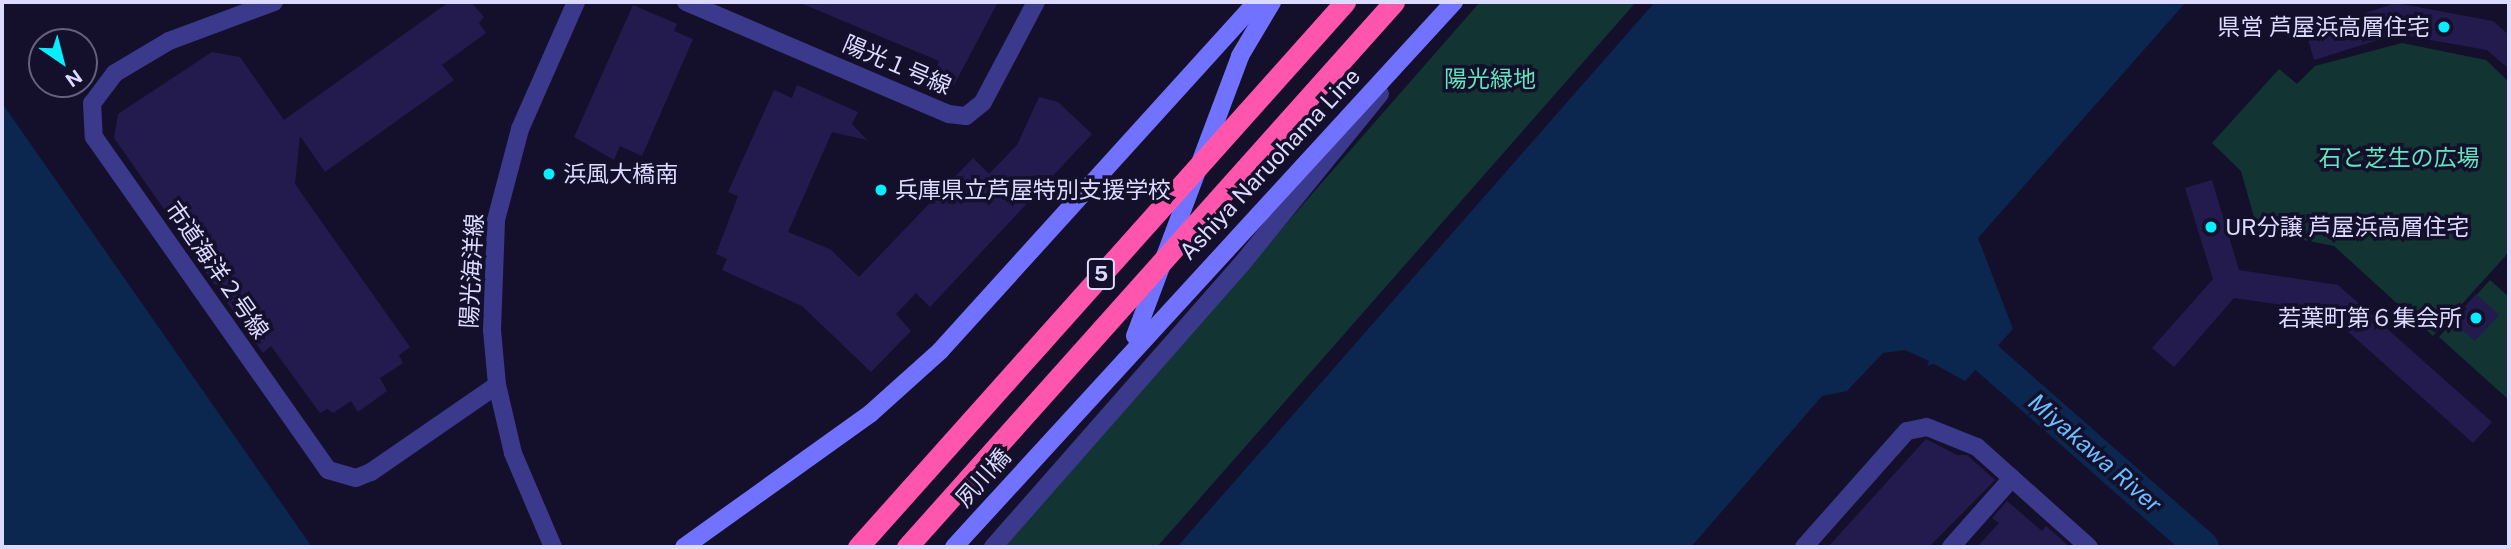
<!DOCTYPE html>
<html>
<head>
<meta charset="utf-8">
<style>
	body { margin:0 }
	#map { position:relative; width:2511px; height:549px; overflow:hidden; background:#14102b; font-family:"Public Sans","Noto Sans JP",sans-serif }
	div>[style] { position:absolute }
	.green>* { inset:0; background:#123533 }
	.water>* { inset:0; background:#0b264f }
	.river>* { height:33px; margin:-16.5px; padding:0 16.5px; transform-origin:16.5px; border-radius:16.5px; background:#0b264f }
	.building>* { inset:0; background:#231b4d }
	.minor>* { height:18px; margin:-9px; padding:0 9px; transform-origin:9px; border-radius:9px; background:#3a398b }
	.tertiary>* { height:18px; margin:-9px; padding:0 9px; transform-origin:9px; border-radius:9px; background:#3a398b }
	.secondary>* { height:18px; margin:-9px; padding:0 9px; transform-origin:9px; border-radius:9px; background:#7172ff }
	.motorway-bridge>* { height:21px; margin:-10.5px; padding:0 10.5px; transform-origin:10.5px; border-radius:10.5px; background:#ff55ac }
	.dots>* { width:19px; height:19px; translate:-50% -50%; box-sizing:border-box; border:4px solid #14102b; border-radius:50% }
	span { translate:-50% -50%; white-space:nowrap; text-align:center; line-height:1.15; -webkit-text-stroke:7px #14102b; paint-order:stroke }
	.shield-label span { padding:2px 5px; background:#14102b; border:2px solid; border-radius:5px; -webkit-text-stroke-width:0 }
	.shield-label { font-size:21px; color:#dddaff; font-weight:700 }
	.poi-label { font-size:23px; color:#dddaff }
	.right { translate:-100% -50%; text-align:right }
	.left { translate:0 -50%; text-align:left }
	.street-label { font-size:23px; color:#dddaff }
	.park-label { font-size:23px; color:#60e5bf }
	.water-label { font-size:24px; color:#68beff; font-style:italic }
	.frame { position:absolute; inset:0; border:4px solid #dddaff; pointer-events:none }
	.north { position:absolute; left:28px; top:28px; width:70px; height:70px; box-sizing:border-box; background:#14102b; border:2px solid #646180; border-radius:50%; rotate:145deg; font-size:19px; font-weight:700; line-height:28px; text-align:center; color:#dddaff }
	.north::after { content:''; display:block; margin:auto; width:24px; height:32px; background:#06eeff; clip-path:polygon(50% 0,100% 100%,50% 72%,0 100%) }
</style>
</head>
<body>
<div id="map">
	<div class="green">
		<div style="clip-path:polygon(1480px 2px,1636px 2px,1157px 547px,1003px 547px)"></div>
		<div style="clip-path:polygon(2402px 43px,2486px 60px,2509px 82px,2509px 252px,2433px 336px,2334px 246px,2258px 231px,2241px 171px,2212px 143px,2279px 69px,2297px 84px,2315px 66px)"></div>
		<div style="clip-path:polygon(2490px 280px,2509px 297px,2509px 400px,2439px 337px)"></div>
	</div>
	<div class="water">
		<div style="clip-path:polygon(1655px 2px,2186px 2px,1978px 238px,2013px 329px,1987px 358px,1965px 381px,1934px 364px,1927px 366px,1929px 361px,1905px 350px,1883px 353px,1847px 391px,1822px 396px,1691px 547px,1177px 547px)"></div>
		<div style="clip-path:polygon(2px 103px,312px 547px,2px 547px)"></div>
	</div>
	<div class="river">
		<div style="left:1987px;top:358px;width:286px;rotate:41.3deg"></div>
	</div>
	<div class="building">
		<div style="clip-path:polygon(449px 2px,471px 2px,484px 17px,479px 23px,486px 33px,442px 65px,454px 80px,325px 172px,300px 136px,295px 184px,410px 347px,399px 355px,403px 363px,380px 378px,387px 391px,358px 412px,351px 401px,333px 413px,327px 409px,320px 413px,271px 346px,263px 353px,190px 250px,212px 235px,178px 229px,114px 138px,118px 114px,212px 52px,240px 57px,284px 120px)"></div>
		<div style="clip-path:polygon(798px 2px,998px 2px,954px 85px,933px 76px,939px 61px)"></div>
		<div style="clip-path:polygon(2396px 3px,2493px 21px,2509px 35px,2509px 69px,2487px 50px,2397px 34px,2314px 60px,2306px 32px)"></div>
		<div style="clip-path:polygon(633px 5px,677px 24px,674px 31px,693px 39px,642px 156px,620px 146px,614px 160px,574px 137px)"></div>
		<div style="clip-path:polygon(797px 85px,858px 112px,852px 124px,867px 140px,832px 132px,788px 232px,830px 249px,859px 277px,973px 158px,989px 174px,1017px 145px,1039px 97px,1058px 102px,1092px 134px,930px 307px,916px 293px,896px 314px,911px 331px,871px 372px,802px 306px,722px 270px,727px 259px,716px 254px,738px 196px,728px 192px,774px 90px,792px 98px)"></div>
		<div style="clip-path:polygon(2212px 180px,2239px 270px,2338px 285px,2492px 422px,2473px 443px,2325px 311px,2234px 298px,2174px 367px,2152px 348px,2213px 279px,2185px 188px)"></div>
		<div style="clip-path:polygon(2476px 294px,2499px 315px,2475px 341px,2452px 321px)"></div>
		<div style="clip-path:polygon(1926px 439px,1957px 455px,1967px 455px,1995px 480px,1929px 547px,1828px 547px)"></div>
		<div style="clip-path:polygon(2007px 501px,2042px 531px,2046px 526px,2070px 547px,1977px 547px,1999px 523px,1992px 518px)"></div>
	</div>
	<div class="minor">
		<div style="left:274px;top:2px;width:112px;rotate:159.6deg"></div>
		<div style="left:169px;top:41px;width:63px;rotate:149.3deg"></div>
		<div style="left:115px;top:73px;width:38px;rotate:127deg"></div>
		<div style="left:92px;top:103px;width:34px;rotate:87deg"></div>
		<div style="left:94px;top:137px;width:407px;rotate:54.9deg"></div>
		<div style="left:328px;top:470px;width:29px;rotate:16deg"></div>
		<div style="left:356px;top:478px;width:16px;rotate:-22deg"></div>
		<div style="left:371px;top:472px;width:153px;rotate:-34.6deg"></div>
		<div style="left:686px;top:2px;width:286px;rotate:23.1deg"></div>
		<div style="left:949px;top:114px;width:17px;rotate:7deg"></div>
		<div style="left:966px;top:116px;width:22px;rotate:-39deg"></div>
		<div style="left:983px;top:102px;width:113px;rotate:-62.1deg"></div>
		<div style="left:993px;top:547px;width:374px;rotate:-48.7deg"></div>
		<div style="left:1240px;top:266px;width:222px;rotate:-50.9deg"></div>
		<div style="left:1804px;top:547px;width:155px;rotate:-48.4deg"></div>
		<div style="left:1907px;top:431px;width:20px;rotate:-11deg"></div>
		<div style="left:1927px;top:427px;width:54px;rotate:21.8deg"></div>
		<div style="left:1977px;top:447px;width:150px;rotate:41.8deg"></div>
		<div style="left:1951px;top:547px;width:92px;rotate:-48.5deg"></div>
	</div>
	<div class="tertiary">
		<div style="left:553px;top:547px;width:102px;rotate:-113.1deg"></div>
		<div style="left:513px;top:453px;width:70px;rotate:-103.2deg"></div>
		<div style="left:497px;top:385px;width:55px;rotate:-95.2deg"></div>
		<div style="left:492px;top:330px;width:110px;rotate:-87.9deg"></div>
		<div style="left:496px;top:220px;width:94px;rotate:-75.2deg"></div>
		<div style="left:520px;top:129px;width:139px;rotate:-66.2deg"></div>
	</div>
	<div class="secondary">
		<div style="left:1135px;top:336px;width:299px;rotate:-69.4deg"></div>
		<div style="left:1240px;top:56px;width:63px;rotate:-59.3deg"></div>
		<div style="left:684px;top:547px;width:230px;rotate:-35.6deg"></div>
		<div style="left:871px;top:413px;width:93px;rotate:-41.9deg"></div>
		<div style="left:940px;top:351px;width:471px;rotate:-47.8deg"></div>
		<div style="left:954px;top:547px;width:740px;rotate:-47.47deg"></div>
	</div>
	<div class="motorway-bridge">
		<div style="left:858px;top:547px;width:731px;rotate:-48.22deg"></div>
		<div style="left:907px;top:547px;width:731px;rotate:-48.22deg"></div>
	</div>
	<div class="dots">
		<div style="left:2444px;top:27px;background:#06eeff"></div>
		<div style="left:549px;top:174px;background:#06eeff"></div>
		<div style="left:881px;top:190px;background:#06eeff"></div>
		<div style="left:2211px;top:227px;background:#06eeff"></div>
		<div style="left:2476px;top:318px;background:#06eeff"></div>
	</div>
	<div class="shield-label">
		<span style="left:1101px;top:274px">5</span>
	</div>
	<div class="poi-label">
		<span class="right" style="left:2430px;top:27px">県営 芦屋浜高層住宅</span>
		<span class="left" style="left:563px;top:174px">浜風大橋南</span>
		<span class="left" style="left:895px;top:190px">兵庫県立芦屋特別支援学校</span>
		<span class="left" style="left:2225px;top:227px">UR分譲 芦屋浜高層住宅</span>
		<span class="right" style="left:2462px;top:318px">若葉町第６集会所</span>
	</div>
	<div class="street-label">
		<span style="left:897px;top:65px;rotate:23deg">陽光１号線</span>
		<span style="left:1270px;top:164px;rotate:-47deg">Ashiya Naruohama Line</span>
		<span style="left:217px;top:270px;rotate:55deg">市道海洋２号線</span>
		<span style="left:472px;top:271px;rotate:-87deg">陽光海洋線</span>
		<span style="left:983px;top:478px;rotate:-48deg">夙川橋</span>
	</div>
	<div class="park-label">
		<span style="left:1490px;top:79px">陽光緑地</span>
		<span style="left:2399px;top:158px">石と芝生の広場</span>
	</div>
	<div class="water-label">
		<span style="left:2095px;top:453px;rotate:41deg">Miyakawa River</span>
	</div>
	<div class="frame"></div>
	<div class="north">N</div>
</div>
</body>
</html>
